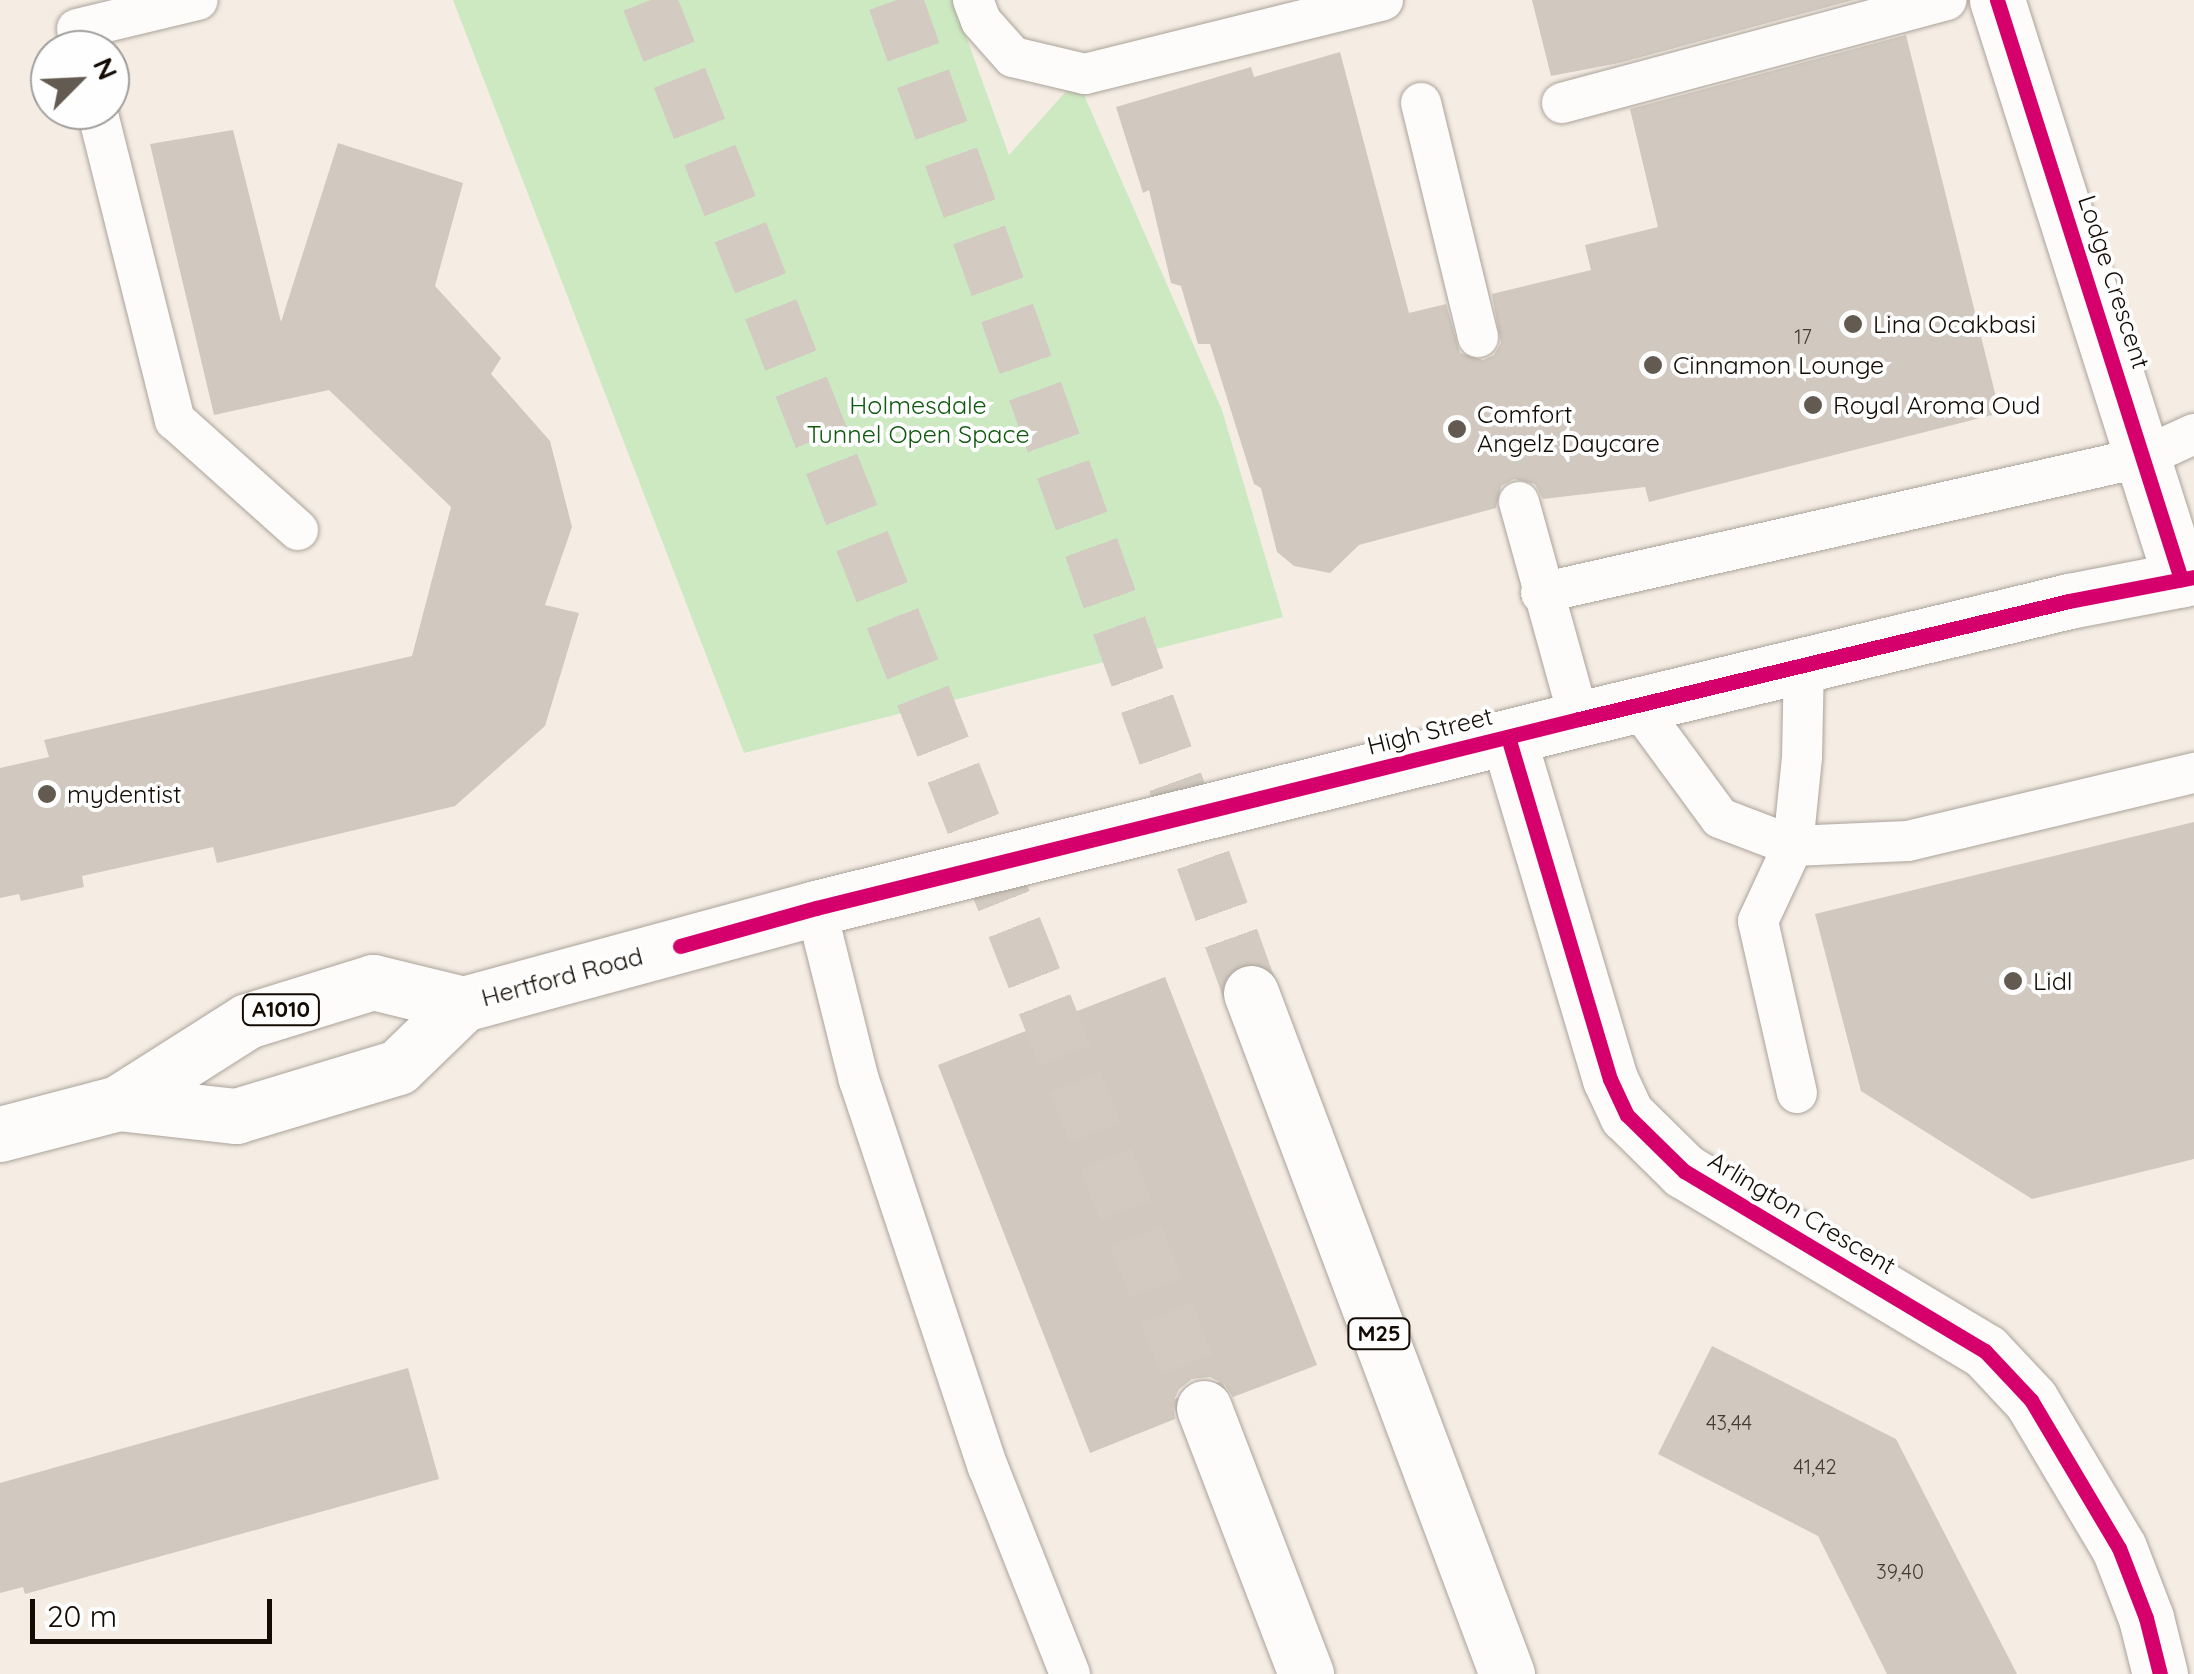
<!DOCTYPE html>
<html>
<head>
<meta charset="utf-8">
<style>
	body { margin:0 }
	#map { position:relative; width:2194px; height:1674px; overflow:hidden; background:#f5ede4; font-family:Quicksand,sans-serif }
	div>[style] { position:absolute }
	.green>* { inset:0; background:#cde9c2 }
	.building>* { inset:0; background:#d1c9c0 }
	.highway-tunnel>* { height:55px; margin-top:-27.5px; transform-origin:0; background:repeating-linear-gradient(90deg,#d3cbc2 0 55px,transparent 0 83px) }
	.roads { filter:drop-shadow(0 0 2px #aba39b) drop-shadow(0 0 2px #aba39b) }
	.lane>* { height:40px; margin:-20px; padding:0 20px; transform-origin:20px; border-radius:20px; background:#fefcfb }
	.street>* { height:55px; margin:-27.5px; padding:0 27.5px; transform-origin:27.5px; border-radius:27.5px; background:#fefcfb }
	.primary>* { height:55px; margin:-27.5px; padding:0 27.5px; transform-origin:27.5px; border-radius:27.5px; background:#fefcfb }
	.highway>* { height:55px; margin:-27.5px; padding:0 27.5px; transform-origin:27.5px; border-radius:27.5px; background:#fefcfb }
	.cycleway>* { height:15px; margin:-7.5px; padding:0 7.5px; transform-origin:7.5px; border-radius:7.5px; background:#d6006c }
	.dots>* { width:28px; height:28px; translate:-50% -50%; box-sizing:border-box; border:5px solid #fefefe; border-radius:50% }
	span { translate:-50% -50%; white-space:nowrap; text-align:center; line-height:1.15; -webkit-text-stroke:8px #fefefe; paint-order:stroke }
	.number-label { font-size:20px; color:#433b33 }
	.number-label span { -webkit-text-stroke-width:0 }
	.shield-label span { padding:2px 8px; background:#fefefe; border:2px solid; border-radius:8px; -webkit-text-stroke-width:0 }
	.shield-label { font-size:22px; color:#140c04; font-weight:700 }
	.street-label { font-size:25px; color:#140c04 }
	.poi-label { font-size:25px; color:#140c04 }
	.left { translate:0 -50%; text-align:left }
	.park-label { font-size:25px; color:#105a0f }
	.north { position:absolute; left:30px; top:30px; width:100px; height:100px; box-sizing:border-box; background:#fefefe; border:2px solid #a09d9a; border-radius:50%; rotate:66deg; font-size:28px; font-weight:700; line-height:40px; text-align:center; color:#140c04 }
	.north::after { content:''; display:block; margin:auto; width:35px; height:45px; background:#635b52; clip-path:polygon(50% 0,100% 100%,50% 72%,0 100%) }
	.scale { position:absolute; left:30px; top:1599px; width:242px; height:45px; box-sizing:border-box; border:5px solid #140c04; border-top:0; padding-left:12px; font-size:30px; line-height:35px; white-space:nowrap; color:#140c04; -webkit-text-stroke:8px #fefefe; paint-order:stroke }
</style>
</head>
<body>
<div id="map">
	<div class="green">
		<div style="clip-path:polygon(453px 0,953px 0,1009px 155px,1077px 79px,1222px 410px,1283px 617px,744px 753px)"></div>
	</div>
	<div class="building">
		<div style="clip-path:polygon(1532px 0,1854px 0,1619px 63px,1551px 76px)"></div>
		<div style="clip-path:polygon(1906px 35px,2000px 413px,1649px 502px,1645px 487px,1543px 499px,1535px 484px,1514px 479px,1501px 486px,1496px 508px,1359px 545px,1330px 573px,1294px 566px,1277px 552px,1261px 488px,1254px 484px,1210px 344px,1198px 344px,1181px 286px,1171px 283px,1149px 190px,1143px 193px,1116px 107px,1251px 67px,1254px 77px,1340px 52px,1409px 313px,1446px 304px,1460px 353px,1483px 360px,1494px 355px,1501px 343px,1492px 294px,1591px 270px,1585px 245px,1658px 227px,1630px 109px)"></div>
		<div style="clip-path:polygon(233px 130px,281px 322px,338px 143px,463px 183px,435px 286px,501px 358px,491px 374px,550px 441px,572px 527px,545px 605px,579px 613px,545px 726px,455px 806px,217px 863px,213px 847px,82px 876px,84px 887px,21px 901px,19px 894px,0 898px,0 768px,49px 757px,44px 740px,412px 656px,451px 507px,329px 390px,214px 415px,150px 144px)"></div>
		<div style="clip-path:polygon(2194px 822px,2194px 1159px,2032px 1199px,1861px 1091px,1815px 914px)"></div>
		<div style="clip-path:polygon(1165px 977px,1317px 1365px,1233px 1397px,1224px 1384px,1210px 1377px,1192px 1379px,1179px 1389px,1173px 1402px,1175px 1419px,1090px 1453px,938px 1065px)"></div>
		<div style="clip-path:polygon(1712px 1346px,1896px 1439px,2017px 1674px,1887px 1674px,1818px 1536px,1658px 1454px)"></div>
		<div style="clip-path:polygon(408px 1368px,439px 1479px,25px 1594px,23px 1587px,0 1593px,0 1483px)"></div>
	</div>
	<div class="highway-tunnel">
		<div style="left:649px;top:0;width:1513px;rotate:68.49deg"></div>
		<div style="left:895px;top:0;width:1055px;rotate:70.28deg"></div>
	</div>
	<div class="roads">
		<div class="lane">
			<div style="left:973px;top:0;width:22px;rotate:69deg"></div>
			<div style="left:981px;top:21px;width:48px;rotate:48.4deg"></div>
			<div style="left:1013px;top:57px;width:74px;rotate:13.3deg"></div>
			<div style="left:1085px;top:74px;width:307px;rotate:-13.9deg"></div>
			<div style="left:77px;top:29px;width:124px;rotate:-13.5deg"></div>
			<div style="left:1421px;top:103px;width:241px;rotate:76.3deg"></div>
			<div style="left:1562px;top:103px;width:398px;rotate:-15deg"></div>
			<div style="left:97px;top:110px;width:320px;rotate:75.9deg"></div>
			<div style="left:175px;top:420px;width:165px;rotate:41.8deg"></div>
			<div style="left:1519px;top:502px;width:225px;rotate:74.5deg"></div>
			<div style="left:1541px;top:593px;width:618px;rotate:-12.71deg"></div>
			<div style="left:2144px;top:457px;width:55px;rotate:-24.7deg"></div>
			<div style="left:1637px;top:705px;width:140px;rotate:53.7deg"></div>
			<div style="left:1720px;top:818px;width:78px;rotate:21deg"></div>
			<div style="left:1793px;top:846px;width:115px;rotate:-2.5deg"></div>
			<div style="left:1908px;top:841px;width:294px;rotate:-13.4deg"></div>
			<div style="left:816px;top:908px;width:177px;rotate:76deg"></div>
			<div style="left:859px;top:1080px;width:408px;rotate:71.6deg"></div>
			<div style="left:988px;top:1467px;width:223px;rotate:68.4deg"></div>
			<div style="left:1797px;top:1093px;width:176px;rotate:-102.8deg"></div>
			<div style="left:1758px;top:921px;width:83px;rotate:-65deg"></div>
			<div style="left:1793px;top:846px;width:89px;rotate:-84.2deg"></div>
			<div style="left:1802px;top:757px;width:92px;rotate:-88.8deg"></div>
		</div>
		<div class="street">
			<div style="left:1997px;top:0;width:608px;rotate:72.37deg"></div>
			<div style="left:1508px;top:737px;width:357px;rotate:73.4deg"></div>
			<div style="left:1610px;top:1079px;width:40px;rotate:65deg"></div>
			<div style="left:1627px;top:1115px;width:80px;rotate:44.5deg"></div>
			<div style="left:1684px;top:1171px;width:351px;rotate:30.9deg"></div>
			<div style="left:1985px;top:1351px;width:67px;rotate:46.8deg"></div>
			<div style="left:2031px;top:1400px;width:172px;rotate:59.3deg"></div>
			<div style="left:2119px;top:1548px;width:75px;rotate:68.9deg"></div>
			<div style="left:2146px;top:1618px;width:58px;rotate:76deg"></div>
		</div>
		<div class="primary">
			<div style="left:118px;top:1103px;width:119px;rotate:6.3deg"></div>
			<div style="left:236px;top:1116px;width:169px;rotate:-16.8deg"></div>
			<div style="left:398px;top:1067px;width:91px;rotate:-44.1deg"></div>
			<div style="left:0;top:1134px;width:122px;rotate:-14.7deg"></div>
			<div style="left:118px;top:1103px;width:153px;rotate:-32.4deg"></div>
			<div style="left:247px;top:1021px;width:132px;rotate:-17.2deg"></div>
			<div style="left:373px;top:982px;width:93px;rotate:13.7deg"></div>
			<div style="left:463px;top:1004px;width:366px;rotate:-15.2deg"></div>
			<div style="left:816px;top:908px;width:786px;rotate:-13.91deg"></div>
			<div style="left:1579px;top:719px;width:504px;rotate:-13.54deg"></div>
			<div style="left:2069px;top:601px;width:127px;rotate:-10.9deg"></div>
		</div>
		<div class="highway">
			<div style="left:1251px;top:993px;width:728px;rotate:69.4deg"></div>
			<div style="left:1204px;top:1408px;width:285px;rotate:69deg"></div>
		</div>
	</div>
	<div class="cycleway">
		<div style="left:1997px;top:0;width:608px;rotate:72.37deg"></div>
		<div style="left:1508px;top:737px;width:357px;rotate:73.4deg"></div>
		<div style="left:1610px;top:1079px;width:40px;rotate:65deg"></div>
		<div style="left:1627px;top:1115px;width:80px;rotate:44.5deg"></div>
		<div style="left:1684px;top:1171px;width:351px;rotate:30.9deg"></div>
		<div style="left:1985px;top:1351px;width:67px;rotate:46.8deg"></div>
		<div style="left:2031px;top:1400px;width:172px;rotate:59.3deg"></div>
		<div style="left:2119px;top:1548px;width:75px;rotate:68.9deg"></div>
		<div style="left:2146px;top:1618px;width:58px;rotate:76deg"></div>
		<div style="left:680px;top:946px;width:141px;rotate:-15.6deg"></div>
		<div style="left:816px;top:908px;width:786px;rotate:-13.91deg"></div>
		<div style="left:1579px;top:719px;width:504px;rotate:-13.54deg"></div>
		<div style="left:2069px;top:601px;width:127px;rotate:-10.9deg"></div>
	</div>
	<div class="dots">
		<div style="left:1853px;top:324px;background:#635b52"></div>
		<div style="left:1653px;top:365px;background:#635b52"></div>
		<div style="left:1813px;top:405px;background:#635b52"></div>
		<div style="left:1457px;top:429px;background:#635b52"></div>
		<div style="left:47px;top:794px;background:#635b52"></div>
		<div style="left:2013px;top:981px;background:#635b52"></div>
	</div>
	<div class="number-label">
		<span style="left:1803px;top:336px">17</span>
		<span style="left:1729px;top:1422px">43,44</span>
		<span style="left:1815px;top:1466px">41,42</span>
		<span style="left:1900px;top:1571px">39,40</span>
	</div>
	<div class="shield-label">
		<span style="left:281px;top:1010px">A1010</span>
		<span style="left:1379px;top:1334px">M25</span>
	</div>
	<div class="street-label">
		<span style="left:2114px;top:282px;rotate:72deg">Lodge Crescent</span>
		<span style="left:1430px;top:731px;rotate:-14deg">High Street</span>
		<span style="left:562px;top:977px;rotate:-15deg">Hertford Road</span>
		<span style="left:1802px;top:1213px;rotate:31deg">Arlington Crescent</span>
	</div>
	<div class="poi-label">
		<span class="left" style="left:1873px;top:324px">Lina Ocakbasi</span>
		<span class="left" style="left:1673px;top:365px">Cinnamon Lounge</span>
		<span class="left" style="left:1833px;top:405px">Royal Aroma Oud</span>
		<span class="left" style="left:1477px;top:429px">Comfort<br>Angelz Daycare</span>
		<span class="left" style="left:67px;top:794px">mydentist</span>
		<span class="left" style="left:2033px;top:981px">Lidl</span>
	</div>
	<div class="park-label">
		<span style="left:918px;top:420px">Holmesdale<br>Tunnel Open Space</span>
	</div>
	<div class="north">N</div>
	<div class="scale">20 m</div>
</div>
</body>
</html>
